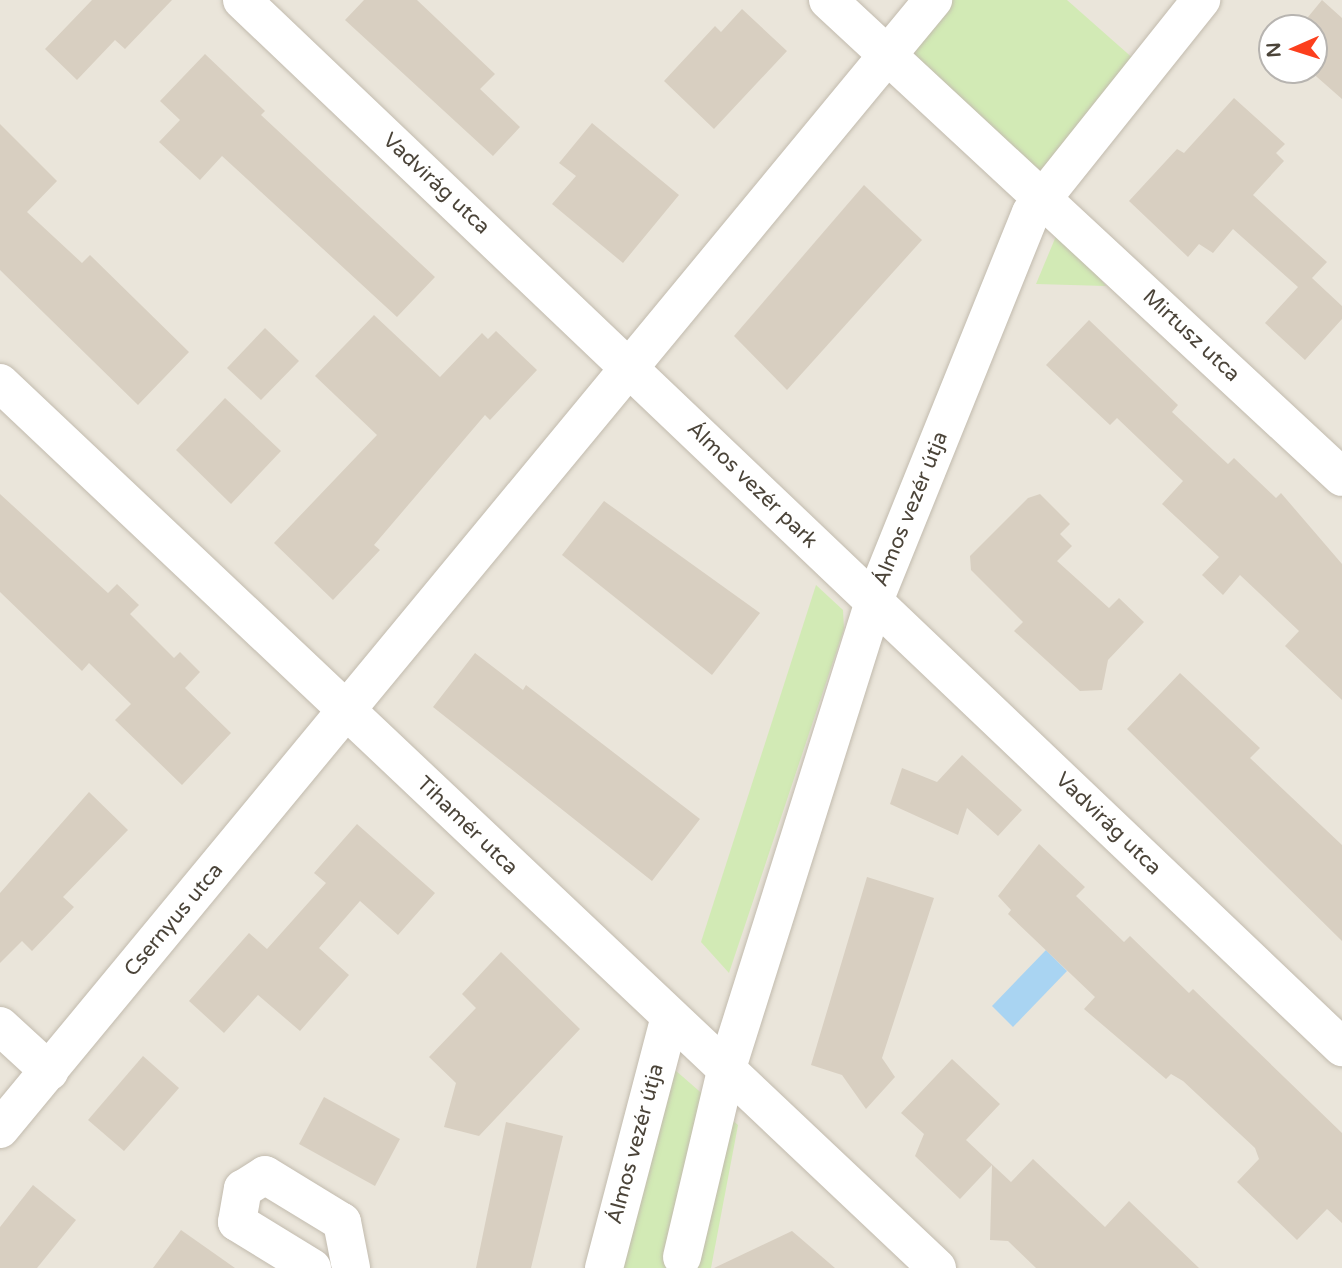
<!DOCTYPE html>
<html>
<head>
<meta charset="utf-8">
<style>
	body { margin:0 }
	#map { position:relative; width:1342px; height:1268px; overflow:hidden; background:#f6f3ec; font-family:"Varela Round",sans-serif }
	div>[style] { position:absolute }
	.residential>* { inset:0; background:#eae5da }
	.green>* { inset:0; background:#d2eab5 }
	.water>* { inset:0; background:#a9d4f2 }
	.building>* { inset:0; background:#d8cfc1 }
	.roads { filter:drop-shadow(0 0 2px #c2bbae) drop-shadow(0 0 2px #c2bbae) }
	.minor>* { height:38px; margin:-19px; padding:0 19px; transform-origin:19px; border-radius:19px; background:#fff }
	span { translate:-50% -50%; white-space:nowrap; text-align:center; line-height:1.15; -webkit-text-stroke:7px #fff; paint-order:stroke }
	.street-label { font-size:21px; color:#4b4439 }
	.north { position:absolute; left:1258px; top:14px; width:70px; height:70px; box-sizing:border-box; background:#fff; border:2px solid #b7b4b0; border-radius:50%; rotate:267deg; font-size:19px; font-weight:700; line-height:28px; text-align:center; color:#4b4439 }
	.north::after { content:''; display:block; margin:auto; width:24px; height:32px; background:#fc3f1d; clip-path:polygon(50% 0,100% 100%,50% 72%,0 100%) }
</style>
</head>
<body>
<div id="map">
	<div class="residential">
		<div style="clip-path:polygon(evenodd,0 0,1342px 0,1342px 1268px,0 1268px,0 0,1272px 28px,1314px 28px,1314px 70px,1272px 70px,1272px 28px)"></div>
	</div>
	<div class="green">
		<div style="clip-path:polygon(933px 0,1067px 0,1144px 68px,1041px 195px,888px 54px)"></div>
		<div style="clip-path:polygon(1059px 229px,1106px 286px,1036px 284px)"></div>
		<div style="clip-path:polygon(816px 585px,843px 610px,844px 629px,729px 973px,701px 942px)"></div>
		<div style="clip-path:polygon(659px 1056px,738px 1125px,711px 1268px,604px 1268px)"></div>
	</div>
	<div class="water">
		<div style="clip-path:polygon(1046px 950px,1067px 971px,1013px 1027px,992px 1006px)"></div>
	</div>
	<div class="building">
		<div style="clip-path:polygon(92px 0,172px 0,125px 49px,115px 40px,77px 80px,45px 49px)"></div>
		<div style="clip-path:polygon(364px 0,417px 0,495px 74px,480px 89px,520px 127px,493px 156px,345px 20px)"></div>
		<div style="clip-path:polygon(1322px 0,1342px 18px,1342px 99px,1309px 70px,1314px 70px,1314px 28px,1299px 28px)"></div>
		<div style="clip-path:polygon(742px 9px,787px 51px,714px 129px,664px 81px,715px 26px,721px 32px)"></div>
		<div style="clip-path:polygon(205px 54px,265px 111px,261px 115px,435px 277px,397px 317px,222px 156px,200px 180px,159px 142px,180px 120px,160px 101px)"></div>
		<div style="clip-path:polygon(1234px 98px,1285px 144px,1276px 153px,1284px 161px,1253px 195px,1327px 262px,1312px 278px,1342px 306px,1342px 319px,1305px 360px,1265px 323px,1298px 287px,1233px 229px,1213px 253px,1199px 244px,1188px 257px,1129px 201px,1177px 149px,1184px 153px)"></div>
		<div style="clip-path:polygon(592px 123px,679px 195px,623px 263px,552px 204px,576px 176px,559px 163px)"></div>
		<div style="clip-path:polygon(0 124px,57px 181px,27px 212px,82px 263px,90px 255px,189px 352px,138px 405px,0 270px)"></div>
		<div style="clip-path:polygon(864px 185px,922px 240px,787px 390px,734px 336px)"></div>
		<div style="clip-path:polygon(374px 315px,440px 377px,482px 333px,488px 339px,496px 331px,537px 370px,490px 420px,485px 415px,374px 545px,380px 550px,333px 600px,274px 543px,377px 435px,315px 376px)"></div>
		<div style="clip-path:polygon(1089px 320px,1178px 405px,1172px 412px,1228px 464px,1234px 458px,1276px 498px,1281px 493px,1342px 564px,1342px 700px,1285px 646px,1299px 631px,1240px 575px,1223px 595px,1202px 575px,1219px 557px,1162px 504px,1183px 481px,1117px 418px,1110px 425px,1046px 365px)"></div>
		<div style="clip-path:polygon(265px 328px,299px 361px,261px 400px,227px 368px)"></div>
		<div style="clip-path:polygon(225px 398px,281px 451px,231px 504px,176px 450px)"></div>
		<div style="clip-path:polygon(0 494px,108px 593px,117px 584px,139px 605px,130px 614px,174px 658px,180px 652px,200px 672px,185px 688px,231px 733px,182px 785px,115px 720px,131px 704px,89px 663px,82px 671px,0 592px)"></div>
		<div style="clip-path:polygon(1040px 494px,1070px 524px,1060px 534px,1072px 546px,1057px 561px,1109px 608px,1119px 598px,1144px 622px,1108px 660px,1102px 690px,1080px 691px,1014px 631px,1023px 622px,971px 570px,970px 556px,1028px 498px)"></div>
		<div style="clip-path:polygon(604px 501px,760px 613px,712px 675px,562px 555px)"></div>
		<div style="clip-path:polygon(475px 653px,523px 690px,526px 685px,700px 819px,652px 881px,433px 707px)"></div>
		<div style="clip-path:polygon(1180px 673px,1260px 748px,1250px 758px,1342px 845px,1342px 941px,1127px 729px)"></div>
		<div style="clip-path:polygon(962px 755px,1022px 810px,998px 836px,967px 808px,958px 835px,890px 804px,902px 768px,937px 782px)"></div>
		<div style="clip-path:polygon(89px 792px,128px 830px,63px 897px,74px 907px,32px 951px,22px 941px,0 963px,0 893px)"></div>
		<div style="clip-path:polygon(357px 824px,435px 893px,398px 935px,360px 901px,319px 948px,349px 975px,300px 1031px,258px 995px,224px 1033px,189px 1001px,249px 933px,267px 949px,326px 883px,314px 873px)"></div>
		<div style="clip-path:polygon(1039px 844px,1085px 887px,1076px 896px,1124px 942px,1130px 936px,1189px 993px,1193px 989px,1342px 1133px,1342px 1223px,1327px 1209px,1297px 1240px,1237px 1182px,1259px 1159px,1255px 1148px,1183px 1081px,1171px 1074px,1166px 1079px,1084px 1009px,1095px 997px,1008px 914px,1011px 910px,998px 896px)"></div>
		<div style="clip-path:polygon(867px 877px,934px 898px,882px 1058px,895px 1077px,866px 1109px,842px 1075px,811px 1065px)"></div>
		<div style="clip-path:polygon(501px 952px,580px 1029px,479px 1136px,444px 1127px,456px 1083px,429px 1057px,476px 1008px,462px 994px)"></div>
		<div style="clip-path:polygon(143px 1056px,179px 1088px,124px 1151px,88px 1120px)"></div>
		<div style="clip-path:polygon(952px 1059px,1000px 1104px,966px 1140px,1011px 1182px,1033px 1159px,1105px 1227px,1129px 1201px,1199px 1268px,1036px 1268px,1008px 1241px,990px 1240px,992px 1165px,960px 1199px,915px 1156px,924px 1134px,901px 1113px)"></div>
		<div style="clip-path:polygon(324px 1097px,400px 1139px,375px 1186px,299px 1144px)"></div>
		<div style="clip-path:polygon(506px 1122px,563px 1136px,531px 1268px,476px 1268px)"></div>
		<div style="clip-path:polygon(33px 1185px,76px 1220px,37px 1268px,0 1268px,0 1227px)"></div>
		<div style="clip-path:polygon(181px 1230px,235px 1268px,153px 1268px)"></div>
		<div style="clip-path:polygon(792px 1231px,835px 1268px,714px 1268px)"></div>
	</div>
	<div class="roads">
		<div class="minor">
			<div style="left:242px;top:0;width:1519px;rotate:43.59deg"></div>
			<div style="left:828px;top:0;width:701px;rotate:42.86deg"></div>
			<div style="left:0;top:383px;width:1289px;rotate:43.37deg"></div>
			<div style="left:0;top:1026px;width:67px;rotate:42.6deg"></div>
			<div style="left:0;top:1129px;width:1465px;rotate:-50.43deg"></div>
			<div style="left:682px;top:1257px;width:191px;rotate:-76.7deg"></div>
			<div style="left:726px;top:1071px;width:493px;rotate:-72.5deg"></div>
			<div style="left:874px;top:601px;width:419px;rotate:-68deg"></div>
			<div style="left:1031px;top:213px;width:273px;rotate:-51.4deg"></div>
			<div style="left:312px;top:1268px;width:88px;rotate:-148.5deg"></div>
			<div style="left:237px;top:1222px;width:34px;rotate:-80deg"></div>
			<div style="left:243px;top:1189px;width:26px;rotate:-32deg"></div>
			<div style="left:265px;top:1175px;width:90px;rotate:31.4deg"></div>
			<div style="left:342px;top:1222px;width:47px;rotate:78.9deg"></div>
			<div style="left:604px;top:1268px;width:256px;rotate:-75.3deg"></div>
		</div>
	</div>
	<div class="street-label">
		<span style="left:436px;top:184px;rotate:43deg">Vadvirág utca</span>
		<span style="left:1191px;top:336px;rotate:43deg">Mirtusz utca</span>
		<span style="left:752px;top:485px;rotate:44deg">Álmos vezér park</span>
		<span style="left:911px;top:509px;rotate:-68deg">Álmos vezér útja</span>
		<span style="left:1108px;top:824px;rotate:44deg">Vadvirág utca</span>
		<span style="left:467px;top:826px;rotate:44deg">Tihamér utca</span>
		<span style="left:174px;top:920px;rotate:-50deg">Csernyus utca</span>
		<span style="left:636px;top:1144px;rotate:-75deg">Álmos vezér útja</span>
	</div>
	<div class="north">N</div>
</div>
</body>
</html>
